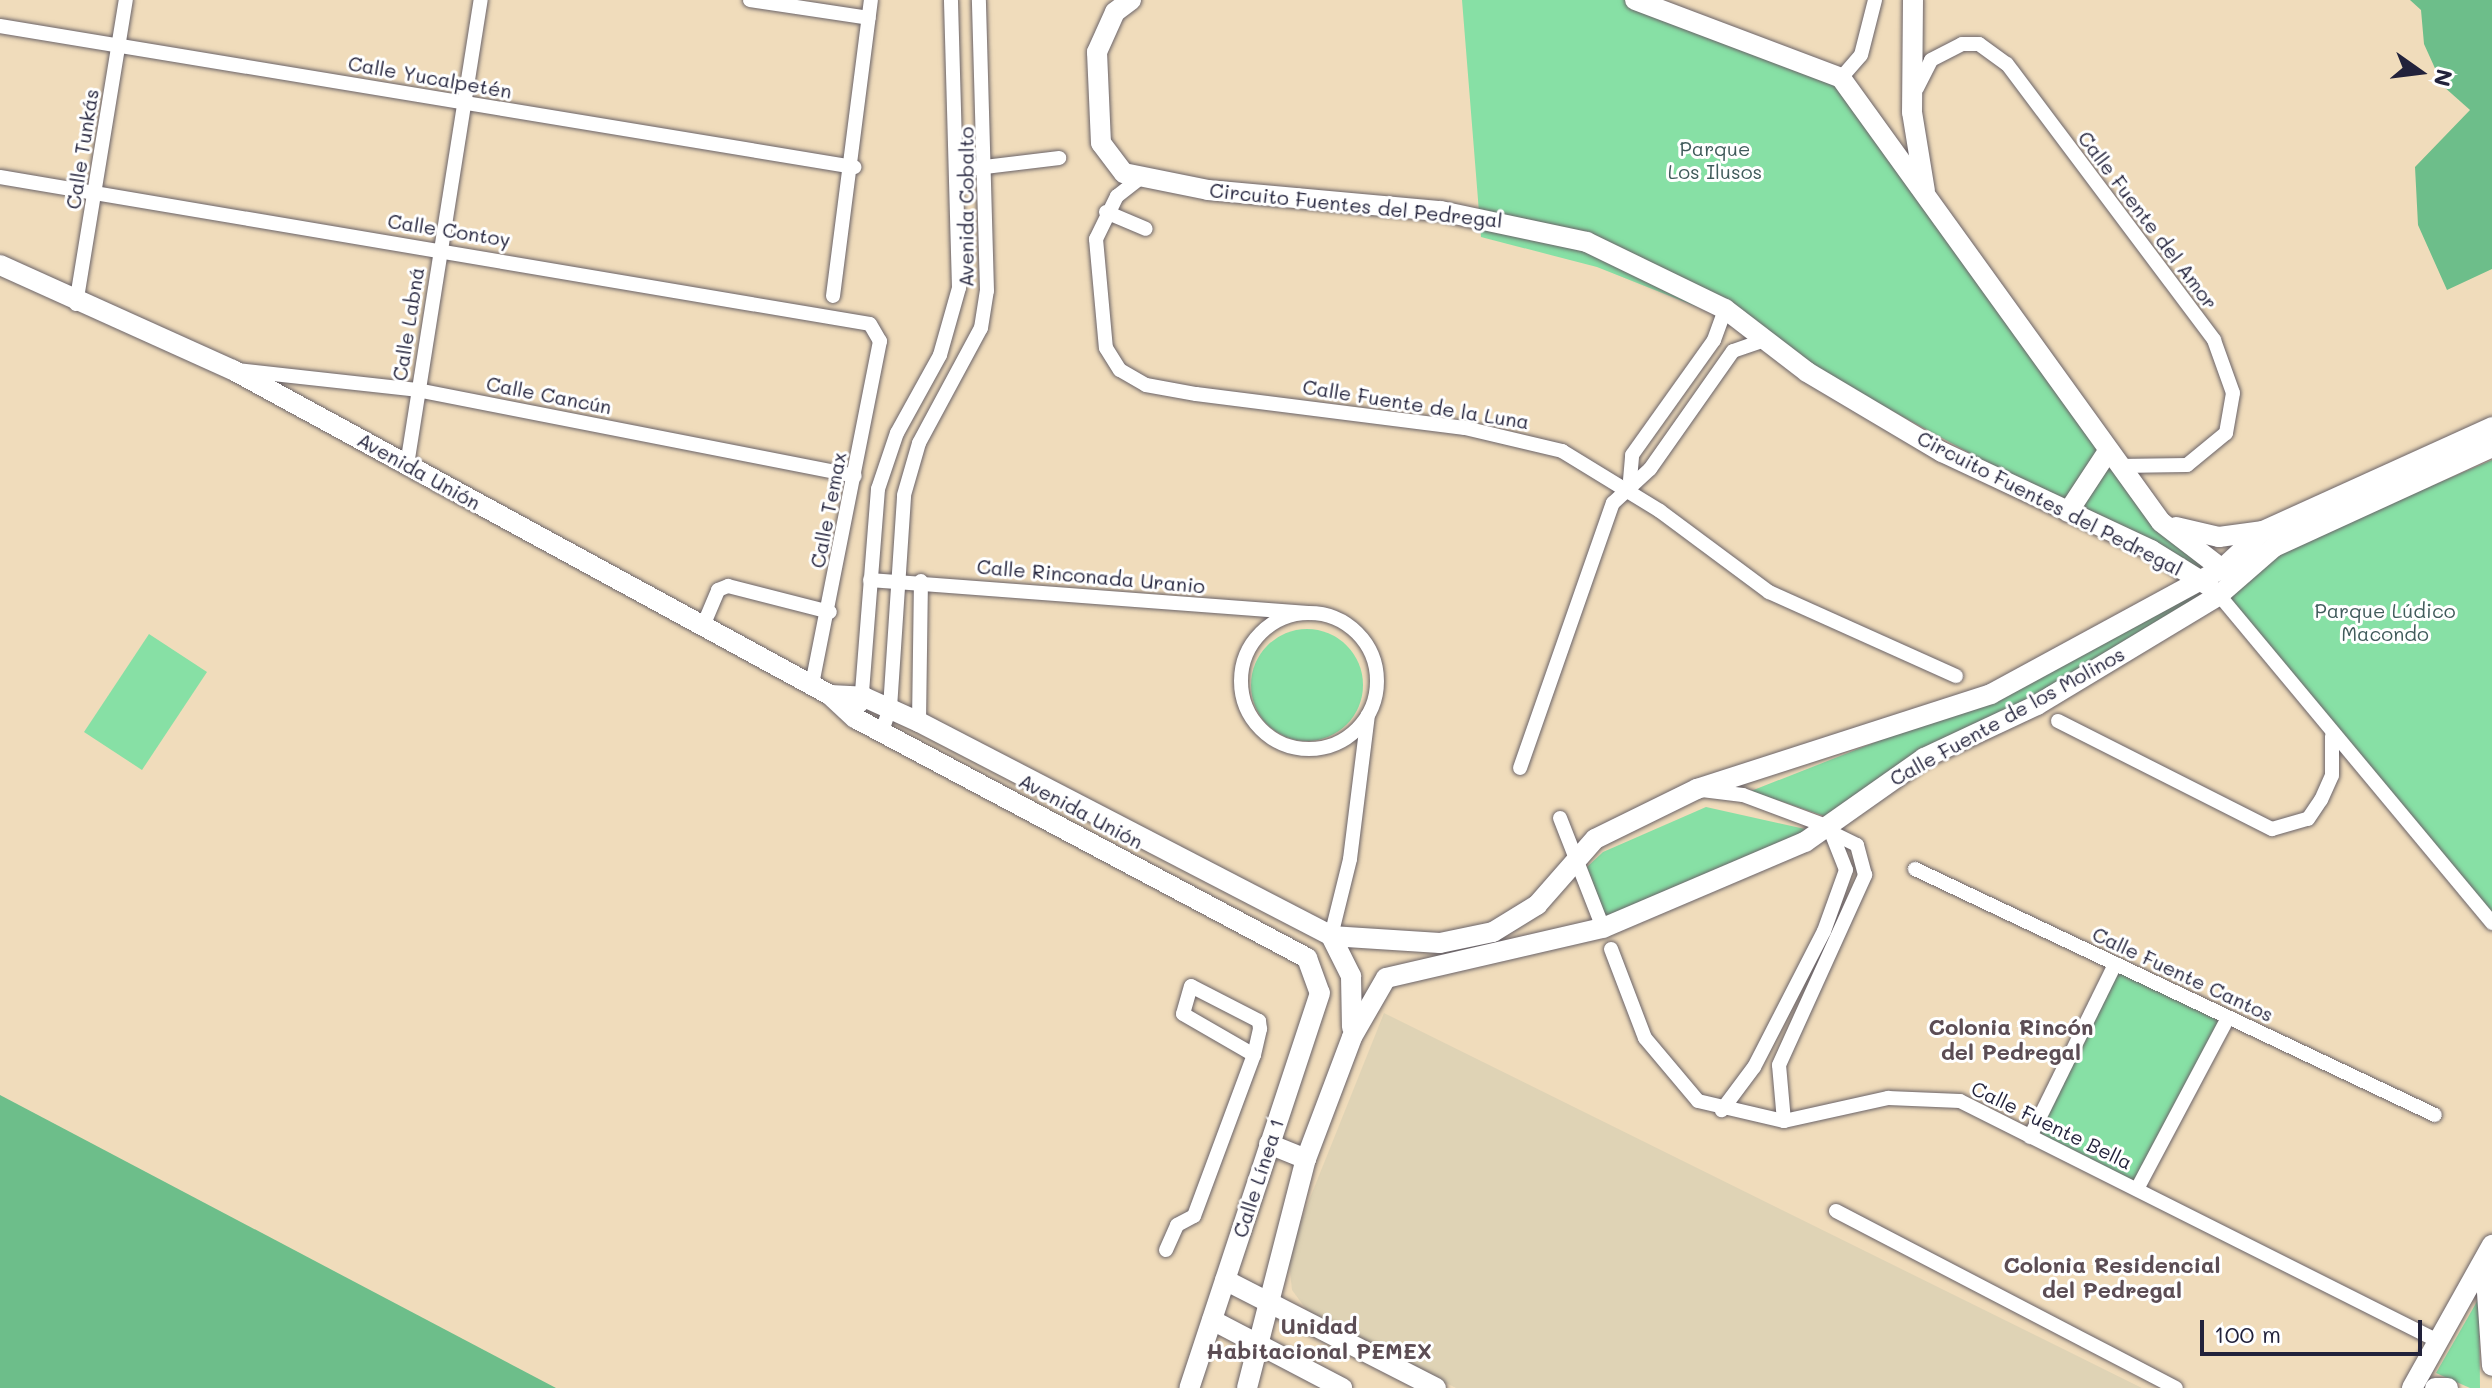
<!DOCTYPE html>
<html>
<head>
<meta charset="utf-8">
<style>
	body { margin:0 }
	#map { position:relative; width:2492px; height:1388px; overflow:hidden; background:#f0dcbb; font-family:Mali,sans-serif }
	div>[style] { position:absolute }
	.built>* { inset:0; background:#dfd3b5 }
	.green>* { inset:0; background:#87e0a5 }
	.round { border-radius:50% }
	.forest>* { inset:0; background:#6dbe8a }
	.roads { filter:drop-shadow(0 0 2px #6a6368) drop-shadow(0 0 2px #6a6368) }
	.street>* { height:14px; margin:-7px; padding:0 7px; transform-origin:7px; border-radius:7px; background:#fff }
	.street>.ring { margin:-7px; padding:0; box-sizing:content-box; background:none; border:14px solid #fff; border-radius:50% }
	.secondary>* { height:20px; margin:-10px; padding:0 10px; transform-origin:10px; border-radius:10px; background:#fff }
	span { translate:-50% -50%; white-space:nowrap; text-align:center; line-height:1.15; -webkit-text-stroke:6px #fff; paint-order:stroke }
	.street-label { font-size:20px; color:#22223b }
	.park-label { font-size:20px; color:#405b5b }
	.neighbourhood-label { font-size:22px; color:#5c4d54; font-weight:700 }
	.north { position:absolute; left:2380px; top:32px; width:80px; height:80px; -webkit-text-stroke:6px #fff; paint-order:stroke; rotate:104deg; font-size:22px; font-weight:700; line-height:32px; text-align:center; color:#22223b }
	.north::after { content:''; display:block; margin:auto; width:28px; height:36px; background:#22223b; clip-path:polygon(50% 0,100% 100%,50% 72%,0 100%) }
	.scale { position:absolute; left:2200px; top:1320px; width:222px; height:36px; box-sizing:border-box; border:4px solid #22223b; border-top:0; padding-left:10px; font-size:24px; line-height:28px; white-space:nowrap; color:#22223b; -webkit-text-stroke:6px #fff; paint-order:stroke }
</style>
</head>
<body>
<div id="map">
	<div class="built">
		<div style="clip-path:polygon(1384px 1013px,2142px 1388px,1456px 1388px,1311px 1316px,1292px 1290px,1288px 1253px)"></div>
	</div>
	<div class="green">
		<div style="clip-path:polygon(1462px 0,1634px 0,1841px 78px,2161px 521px,2223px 568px,2202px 580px,1715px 314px,1597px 267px,1481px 237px)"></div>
		<div style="clip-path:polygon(2492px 460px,2492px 915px,2224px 598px,2279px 551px)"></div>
		<div style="clip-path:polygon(2195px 587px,2203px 598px,1830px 818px,1751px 791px,1886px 738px)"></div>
		<div class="round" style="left:1251px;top:629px;width:112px;height:112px"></div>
		<div style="clip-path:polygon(149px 634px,207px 672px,142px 770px,84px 732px)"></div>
		<div style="clip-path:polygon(1706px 807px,1814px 831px,1609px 926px,1587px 867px,1603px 852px)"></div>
		<div style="clip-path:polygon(2118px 971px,2219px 1021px,2135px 1183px,2037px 1135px)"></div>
		<div style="clip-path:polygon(2479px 1298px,2480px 1388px,2470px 1388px,2436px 1373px)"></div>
	</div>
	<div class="forest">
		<div style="clip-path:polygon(2410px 0,2492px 0,2492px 269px,2447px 290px,2418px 225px,2415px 167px,2470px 110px,2443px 86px,2424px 44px,2421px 10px)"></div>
		<div style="clip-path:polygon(0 1095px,556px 1388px,0 1388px)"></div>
	</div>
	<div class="roads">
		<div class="street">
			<div style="left:750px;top:0;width:120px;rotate:8.6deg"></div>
			<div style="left:0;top:26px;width:866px;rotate:9.38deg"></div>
			<div style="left:1841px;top:78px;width:30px;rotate:-49deg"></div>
			<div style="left:1861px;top:55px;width:57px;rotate:-75.7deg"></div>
			<div style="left:1917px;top:88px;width:31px;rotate:-63deg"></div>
			<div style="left:1931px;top:60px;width:35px;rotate:-27deg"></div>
			<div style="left:1962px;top:44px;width:17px"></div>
			<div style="left:1979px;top:44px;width:34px;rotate:36deg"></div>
			<div style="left:2007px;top:64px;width:345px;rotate:53.1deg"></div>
			<div style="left:2214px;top:340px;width:56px;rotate:70.3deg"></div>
			<div style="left:2233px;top:393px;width:41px;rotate:99.9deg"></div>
			<div style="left:2226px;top:433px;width:50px;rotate:140.6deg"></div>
			<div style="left:2187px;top:465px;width:68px;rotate:179.2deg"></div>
			<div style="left:960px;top:170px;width:100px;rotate:-6.9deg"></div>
			<div style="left:0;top:177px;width:882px;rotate:9.59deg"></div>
			<div style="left:870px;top:324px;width:20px;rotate:60deg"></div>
			<div style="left:880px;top:341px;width:351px;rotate:101.2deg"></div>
			<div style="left:1139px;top:179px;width:28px;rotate:142deg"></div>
			<div style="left:1117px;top:196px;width:48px;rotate:116deg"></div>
			<div style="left:1096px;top:239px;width:109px;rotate:84.8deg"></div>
			<div style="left:1106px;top:348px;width:26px;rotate:58deg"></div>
			<div style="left:1120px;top:370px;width:30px;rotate:30deg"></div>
			<div style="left:1146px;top:385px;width:51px;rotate:10.2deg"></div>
			<div style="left:1196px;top:394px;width:271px;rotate:7.2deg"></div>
			<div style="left:1465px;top:428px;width:100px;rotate:13.3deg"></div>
			<div style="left:1562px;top:451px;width:115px;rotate:31.5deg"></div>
			<div style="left:1660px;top:511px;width:136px;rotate:36.6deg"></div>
			<div style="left:1769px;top:592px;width:205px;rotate:24.2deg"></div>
			<div style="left:1106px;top:212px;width:43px;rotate:23deg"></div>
			<div style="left:833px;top:296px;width:298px;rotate:-82.7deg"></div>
			<div style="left:76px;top:304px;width:308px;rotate:-80.7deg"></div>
			<div style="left:237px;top:370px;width:181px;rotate:6.3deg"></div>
			<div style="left:417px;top:390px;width:446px;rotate:11.1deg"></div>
			<div style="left:407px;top:465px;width:471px;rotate:-81deg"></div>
			<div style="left:1630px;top:480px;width:25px;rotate:-85deg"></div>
			<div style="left:1632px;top:455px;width:141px;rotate:-54.5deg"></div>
			<div style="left:1714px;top:340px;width:33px;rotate:-70deg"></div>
			<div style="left:870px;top:580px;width:439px;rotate:4.3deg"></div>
			<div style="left:2219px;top:595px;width:427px;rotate:50.2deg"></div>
			<div class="ring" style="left:1241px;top:613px;width:122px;height:122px"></div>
			<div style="left:703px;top:626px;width:39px;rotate:-67deg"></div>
			<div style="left:718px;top:590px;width:11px;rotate:-22deg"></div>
			<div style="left:728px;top:586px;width:105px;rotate:14.3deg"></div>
			<div style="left:861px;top:705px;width:217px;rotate:-85.5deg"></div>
			<div style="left:878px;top:489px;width:59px;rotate:-71.3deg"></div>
			<div style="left:897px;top:433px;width:89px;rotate:-61.1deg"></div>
			<div style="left:940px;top:355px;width:70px;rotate:-74.2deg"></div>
			<div style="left:959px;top:288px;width:288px;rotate:-91.6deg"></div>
			<div style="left:2058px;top:721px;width:240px;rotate:26.8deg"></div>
			<div style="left:2272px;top:829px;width:37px;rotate:-16deg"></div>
			<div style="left:2308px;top:819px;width:23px;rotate:-56deg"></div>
			<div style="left:2321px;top:800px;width:27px;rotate:-66deg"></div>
			<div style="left:2332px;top:775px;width:39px;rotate:-90deg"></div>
			<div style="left:919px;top:722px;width:141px;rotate:-89.2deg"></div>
			<div style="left:882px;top:731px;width:24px;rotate:-71deg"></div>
			<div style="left:890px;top:708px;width:213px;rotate:-86.2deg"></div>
			<div style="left:904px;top:495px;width:54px;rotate:-73.9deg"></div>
			<div style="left:919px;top:443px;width:131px;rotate:-61.7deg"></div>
			<div style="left:981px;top:328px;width:37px;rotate:-81deg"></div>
			<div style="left:987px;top:291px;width:291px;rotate:-91.6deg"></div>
			<div style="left:1520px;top:768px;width:281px;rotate:-70.7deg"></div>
			<div style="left:1613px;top:503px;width:50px;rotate:-42.6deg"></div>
			<div style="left:1650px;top:469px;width:144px;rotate:-54.9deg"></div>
			<div style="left:1733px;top:351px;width:34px;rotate:-19deg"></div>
			<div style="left:1702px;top:790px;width:41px;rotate:7deg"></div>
			<div style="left:1743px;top:795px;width:92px;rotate:20.4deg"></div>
			<div style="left:1829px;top:827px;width:46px;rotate:68.4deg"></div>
			<div style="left:1846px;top:870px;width:65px;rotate:109.8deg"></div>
			<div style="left:1824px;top:931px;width:153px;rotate:117.2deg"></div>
			<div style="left:1754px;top:1067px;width:54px;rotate:126.7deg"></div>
			<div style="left:1560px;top:818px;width:118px;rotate:68.6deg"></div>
			<div style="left:1915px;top:869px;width:575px;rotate:25.32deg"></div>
			<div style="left:1331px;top:936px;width:79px;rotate:-76.1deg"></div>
			<div style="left:1350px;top:859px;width:145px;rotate:-82.9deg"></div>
			<div style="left:1611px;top:949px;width:95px;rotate:69.1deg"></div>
			<div style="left:1645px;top:1038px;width:82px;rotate:49.9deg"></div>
			<div style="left:1698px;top:1101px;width:88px;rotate:13.1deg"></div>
			<div style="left:1784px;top:1121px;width:107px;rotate:-12.5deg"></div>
			<div style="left:1888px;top:1098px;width:72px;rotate:2.4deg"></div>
			<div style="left:1960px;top:1101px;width:537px;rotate:26.66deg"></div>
			<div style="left:1784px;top:1121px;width:56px;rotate:-95.1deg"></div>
			<div style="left:1779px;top:1065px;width:209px;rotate:-65.6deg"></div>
			<div style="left:1865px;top:875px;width:31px;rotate:-105deg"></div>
			<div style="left:1857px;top:845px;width:25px;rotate:-154deg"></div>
			<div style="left:2030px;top:1137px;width:193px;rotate:-63.8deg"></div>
			<div style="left:2137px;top:1189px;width:194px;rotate:-62deg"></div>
			<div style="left:1836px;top:1211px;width:383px;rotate:27.5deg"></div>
			<div style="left:1166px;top:1250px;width:27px;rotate:-66deg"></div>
			<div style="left:1177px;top:1225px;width:19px;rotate:-28deg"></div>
			<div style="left:1194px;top:1216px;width:172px;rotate:-69.6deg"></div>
			<div style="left:1254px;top:1055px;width:27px;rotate:-77deg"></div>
			<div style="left:1260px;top:1029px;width:8px;rotate:-97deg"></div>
			<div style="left:1259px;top:1021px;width:76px;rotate:-152.8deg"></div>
			<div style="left:1191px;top:986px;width:29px;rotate:106deg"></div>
			<div style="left:1183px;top:1014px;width:82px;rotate:30deg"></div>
		</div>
		<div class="secondary">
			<div style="left:1131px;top:0;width:20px;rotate:143deg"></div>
			<div style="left:1115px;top:12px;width:44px;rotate:114.2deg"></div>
			<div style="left:1097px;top:52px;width:91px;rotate:87.5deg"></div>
			<div style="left:1101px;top:143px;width:38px;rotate:53deg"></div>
			<div style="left:1124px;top:173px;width:86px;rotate:11.4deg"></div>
			<div style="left:1208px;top:190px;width:234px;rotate:5.2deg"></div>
			<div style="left:1441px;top:211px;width:149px;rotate:12deg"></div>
			<div style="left:1587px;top:242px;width:153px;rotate:25.9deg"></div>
			<div style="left:1725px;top:309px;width:103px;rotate:37.5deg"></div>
			<div style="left:1807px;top:372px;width:157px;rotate:30.7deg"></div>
			<div style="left:1942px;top:452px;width:231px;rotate:25.1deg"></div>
			<div style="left:2151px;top:550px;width:68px;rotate:31.8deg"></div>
			<div style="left:1635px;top:0;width:220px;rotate:20.7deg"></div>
			<div style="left:1841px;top:78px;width:547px;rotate:54.22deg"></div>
			<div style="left:2161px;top:522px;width:88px;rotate:37.6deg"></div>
			<div style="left:1913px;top:0;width:112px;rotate:90.5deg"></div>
			<div style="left:1912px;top:112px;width:80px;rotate:80.7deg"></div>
			<div style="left:0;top:265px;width:256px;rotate:24.3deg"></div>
			<div style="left:233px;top:370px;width:680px;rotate:28.56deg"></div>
			<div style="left:830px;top:695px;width:34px;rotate:43deg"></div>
			<div style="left:855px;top:718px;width:512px;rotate:27.97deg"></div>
			<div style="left:1307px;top:958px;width:37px;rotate:70deg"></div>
			<div style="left:1320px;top:993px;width:416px;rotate:108.3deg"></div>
			<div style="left:2068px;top:512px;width:73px;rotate:-56.7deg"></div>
			<div style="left:2176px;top:527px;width:44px;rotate:13.1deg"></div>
			<div style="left:2219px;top:537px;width:43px;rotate:-7.9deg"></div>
			<div style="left:830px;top:695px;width:34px;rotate:3deg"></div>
			<div style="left:864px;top:697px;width:60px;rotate:24.4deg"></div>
			<div style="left:919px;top:722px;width:464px;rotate:27.4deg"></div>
			<div style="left:1331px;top:936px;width:109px;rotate:3.7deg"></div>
			<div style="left:1440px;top:943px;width:54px;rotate:-11.7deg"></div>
			<div style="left:1493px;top:932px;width:52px;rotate:-31.5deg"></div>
			<div style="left:1537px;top:905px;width:88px;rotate:-48.7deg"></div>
			<div style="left:1595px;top:839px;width:114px;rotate:-26.1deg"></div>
			<div style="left:1697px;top:789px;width:309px;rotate:-17.9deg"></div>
			<div style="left:1991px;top:694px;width:264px;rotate:-28.5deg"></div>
			<div style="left:2223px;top:568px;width:54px;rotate:-42.8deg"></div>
			<div style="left:2263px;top:531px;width:252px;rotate:-24.4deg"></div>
			<div style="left:1331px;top:936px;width:45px;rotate:63.4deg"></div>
			<div style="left:1351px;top:976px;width:51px;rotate:88.9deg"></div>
			<div style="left:1269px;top:1144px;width:40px;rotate:22deg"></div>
			<div style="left:2485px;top:1263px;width:103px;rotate:86.1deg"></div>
			<div style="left:1225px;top:1280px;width:237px;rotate:27.1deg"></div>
			<div style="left:1212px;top:1320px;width:147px;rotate:27.6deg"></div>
			<div style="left:1247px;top:1388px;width:236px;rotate:-75.6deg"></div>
			<div style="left:1306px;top:1159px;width:130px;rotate:-69.3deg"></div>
			<div style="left:1352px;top:1037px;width:68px;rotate:-60deg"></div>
			<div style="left:1386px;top:978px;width:223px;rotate:-13deg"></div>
			<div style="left:1603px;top:928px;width:220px;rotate:-23.1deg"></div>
			<div style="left:1805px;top:842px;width:146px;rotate:-35.2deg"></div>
			<div style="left:1924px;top:758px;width:125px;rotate:-25.1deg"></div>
			<div style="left:2037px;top:705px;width:213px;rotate:-31.1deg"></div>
			<div style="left:2219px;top:595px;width:73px;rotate:-41.1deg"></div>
			<div style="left:2274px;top:547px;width:240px;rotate:-24.6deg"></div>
			<div style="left:2412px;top:1388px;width:164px;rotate:-60.8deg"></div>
			<div style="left:2435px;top:1388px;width:13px"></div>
		</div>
	</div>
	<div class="street-label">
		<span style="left:430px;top:77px;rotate:10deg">Calle Yucalpetén</span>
		<span style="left:82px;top:149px;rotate:-81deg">Calle Tunkás</span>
		<span style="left:1356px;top:205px;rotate:6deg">Circuito Fuentes del Pedregal</span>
		<span style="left:966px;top:207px;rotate:-90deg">Avenida Cobalto</span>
		<span style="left:2148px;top:220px;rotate:53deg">Calle Fuente del Amor</span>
		<span style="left:449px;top:230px;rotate:9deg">Calle Contoy</span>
		<span style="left:408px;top:324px;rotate:-81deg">Calle Labná</span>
		<span style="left:549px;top:395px;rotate:11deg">Calle Cancún</span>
		<span style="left:1416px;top:404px;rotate:9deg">Calle Fuente de la Luna</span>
		<span style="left:419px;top:471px;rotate:29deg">Avenida Unión</span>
		<span style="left:2050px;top:503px;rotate:27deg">Circuito Fuentes del Pedregal</span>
		<span style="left:828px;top:510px;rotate:-79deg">Calle Temax</span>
		<span style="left:1091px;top:576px;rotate:5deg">Calle Rinconada Uranio</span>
		<span style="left:2007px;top:716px;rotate:-29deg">Calle Fuente de los Molinos</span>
		<span style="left:1081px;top:811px;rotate:28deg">Avenida Unión</span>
		<span style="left:2183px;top:974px;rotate:25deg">Calle Fuente Cantos</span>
		<span style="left:2052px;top:1125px;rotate:26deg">Calle Fuente Bella</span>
		<span style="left:1258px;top:1178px;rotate:-72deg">Calle Línea 1</span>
	</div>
	<div class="park-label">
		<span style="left:1715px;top:160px">Parque<br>Los Ilusos</span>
		<span style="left:2385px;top:622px">Parque Lúdico<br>Macondo</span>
	</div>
	<div class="neighbourhood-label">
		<span style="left:2011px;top:1039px">Colonia Rincón<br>del Pedregal</span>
		<span style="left:2112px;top:1277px">Colonia Residencial<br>del Pedregal</span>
		<span style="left:1319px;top:1338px">Unidad<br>Habitacional PEMEX</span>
	</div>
	<div class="north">N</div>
	<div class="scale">100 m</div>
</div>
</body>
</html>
